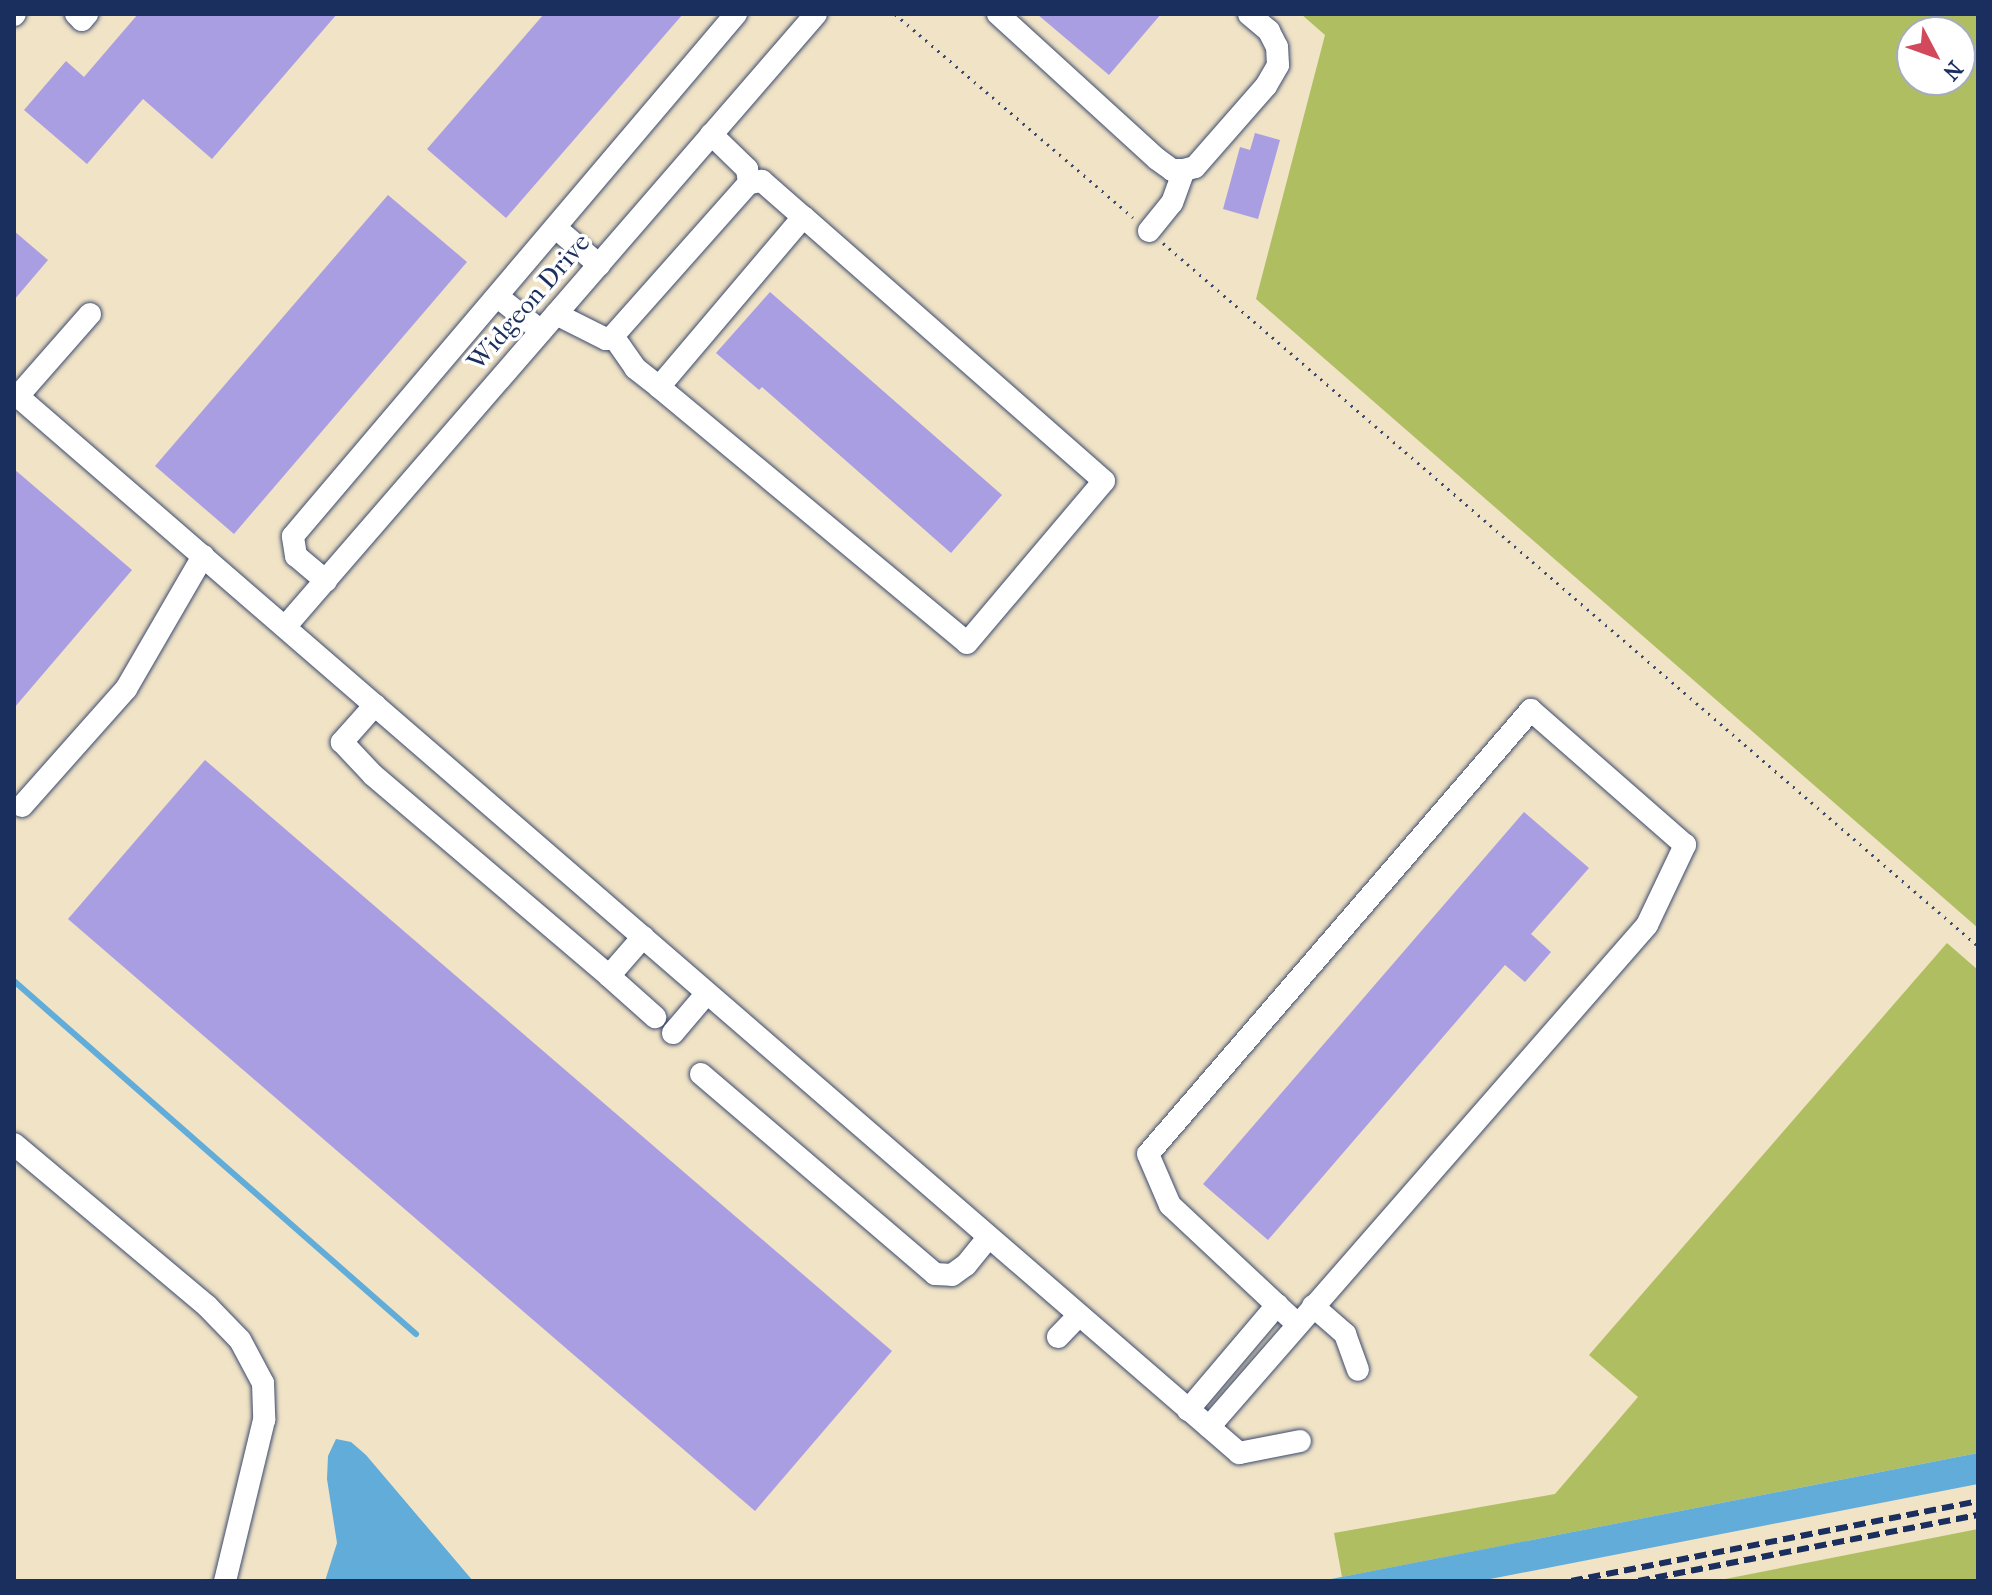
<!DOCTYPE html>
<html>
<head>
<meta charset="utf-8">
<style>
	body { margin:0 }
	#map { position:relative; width:1992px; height:1595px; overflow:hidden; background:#f0e3c6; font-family:"IM FELL French Canon",serif }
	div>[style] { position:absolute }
	.green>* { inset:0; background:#afbe61 }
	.water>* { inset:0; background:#61acd9 }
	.stream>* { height:6px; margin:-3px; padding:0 3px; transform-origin:3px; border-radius:3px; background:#61acd9 }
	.building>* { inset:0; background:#a99ee1 }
	.path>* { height:3px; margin-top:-1.5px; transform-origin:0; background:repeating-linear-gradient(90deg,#3b4a6e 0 2px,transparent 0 8px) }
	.roads { filter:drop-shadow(0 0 2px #3b4a6e) drop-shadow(0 0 2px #3b4a6e) }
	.minor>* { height:22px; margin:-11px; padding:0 11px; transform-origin:11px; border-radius:11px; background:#fff }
	.rail>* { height:6px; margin-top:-3px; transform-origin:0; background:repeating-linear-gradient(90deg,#1b2f5e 0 12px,transparent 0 18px) }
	span { translate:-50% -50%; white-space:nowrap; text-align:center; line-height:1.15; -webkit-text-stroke:7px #fff; paint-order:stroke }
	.street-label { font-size:26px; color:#1b2f5e }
	.frame { position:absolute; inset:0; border:16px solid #1b2f5e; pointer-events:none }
	.north { position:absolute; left:1896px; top:16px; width:80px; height:80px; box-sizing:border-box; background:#fff; border:2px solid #a4acbf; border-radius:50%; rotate:131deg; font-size:22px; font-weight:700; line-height:32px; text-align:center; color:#1b2f5e }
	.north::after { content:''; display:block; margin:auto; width:28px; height:36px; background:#d1495b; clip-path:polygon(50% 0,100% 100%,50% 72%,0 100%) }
</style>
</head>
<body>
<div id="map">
	<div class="green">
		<div style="clip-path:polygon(evenodd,1301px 14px,1978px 14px,1978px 928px,1256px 299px,1325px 35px,1301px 14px,1912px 32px,1960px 32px,1960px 80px,1912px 80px,1912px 32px)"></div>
		<div style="clip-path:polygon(1947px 943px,1978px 970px,1978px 1453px,1342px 1577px,1334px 1533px,1555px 1494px,1638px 1397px,1589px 1355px)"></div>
		<div style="clip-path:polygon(1978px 1529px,1978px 1581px,1715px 1581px)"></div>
	</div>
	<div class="water">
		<div style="clip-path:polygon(336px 1439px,351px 1442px,366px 1455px,473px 1581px,325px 1581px,337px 1543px,327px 1479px,328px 1456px)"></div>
		<div style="clip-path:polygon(1978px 1453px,1978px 1484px,1480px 1581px,1321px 1581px)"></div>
	</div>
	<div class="stream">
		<div style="left:14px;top:981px;width:535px;rotate:41.29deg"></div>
	</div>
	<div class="building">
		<div style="clip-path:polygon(138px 14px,337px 14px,212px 159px,143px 99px,87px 164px,24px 110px,66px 61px,84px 77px)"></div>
		<div style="clip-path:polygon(544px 14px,683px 14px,506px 218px,427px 149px)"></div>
		<div style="clip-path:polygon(1037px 14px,1161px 14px,1109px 75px)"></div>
		<div style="clip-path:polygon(1255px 133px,1280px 140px,1258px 219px,1223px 209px,1240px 147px,1250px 150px)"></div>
		<div style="clip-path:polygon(388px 195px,467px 262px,234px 534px,155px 466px)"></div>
		<div style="clip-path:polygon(14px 231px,48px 260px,14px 300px)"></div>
		<div style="clip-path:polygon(770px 292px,1002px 495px,951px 553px,762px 387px,759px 390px,716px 353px)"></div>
		<div style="clip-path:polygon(14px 469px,132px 570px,14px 708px)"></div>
		<div style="clip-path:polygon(205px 760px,892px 1351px,755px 1511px,68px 919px)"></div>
		<div style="clip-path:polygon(1524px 812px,1589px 868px,1531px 934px,1551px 952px,1525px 982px,1505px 965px,1268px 1240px,1203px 1184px)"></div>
	</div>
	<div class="path">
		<div style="left:895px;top:14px;width:313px;rotate:40.5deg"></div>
		<div style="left:1163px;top:243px;width:1076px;rotate:40.78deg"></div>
	</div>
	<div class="roads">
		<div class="minor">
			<div style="left:76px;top:14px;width:8px;rotate:45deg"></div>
			<div style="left:82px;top:20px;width:8px;rotate:-50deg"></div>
			<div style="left:998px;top:14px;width:215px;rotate:42.4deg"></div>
			<div style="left:1157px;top:159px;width:19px;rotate:36deg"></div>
			<div style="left:1172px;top:170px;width:12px"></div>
			<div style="left:1184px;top:170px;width:11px;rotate:-15deg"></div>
			<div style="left:1195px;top:167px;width:108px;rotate:-48.8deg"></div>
			<div style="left:1266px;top:86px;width:24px;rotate:-60deg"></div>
			<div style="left:1278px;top:65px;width:18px;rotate:-93deg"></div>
			<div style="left:1277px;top:47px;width:18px;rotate:-117deg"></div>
			<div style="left:1269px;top:31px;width:26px;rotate:-140deg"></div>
			<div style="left:14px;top:15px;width:1px;rotate:-45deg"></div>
			<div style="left:556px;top:228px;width:57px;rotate:40.7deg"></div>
			<div style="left:1149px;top:231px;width:36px;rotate:-51deg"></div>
			<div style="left:1172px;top:203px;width:35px;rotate:-70deg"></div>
			<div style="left:498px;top:297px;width:55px;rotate:38.3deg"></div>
			<div style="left:556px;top:314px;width:56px;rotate:26.6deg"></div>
			<div style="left:606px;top:339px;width:8px;rotate:-23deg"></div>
			<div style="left:613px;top:336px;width:205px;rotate:-48.4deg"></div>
			<div style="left:749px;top:183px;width:14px;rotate:-98deg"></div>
			<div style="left:747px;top:169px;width:50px;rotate:-135.8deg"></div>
			<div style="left:613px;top:336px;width:39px;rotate:55deg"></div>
			<div style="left:635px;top:368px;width:31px;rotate:38deg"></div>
			<div style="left:659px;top:387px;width:223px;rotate:-49.7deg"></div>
			<div style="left:803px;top:217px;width:55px;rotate:-138.7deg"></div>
			<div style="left:762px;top:181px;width:13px;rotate:171deg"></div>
			<div style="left:659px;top:387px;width:400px;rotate:39.7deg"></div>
			<div style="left:967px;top:643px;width:212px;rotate:-49.8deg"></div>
			<div style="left:1104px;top:481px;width:400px;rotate:-138.7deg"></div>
			<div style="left:14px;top:393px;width:1620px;rotate:40.87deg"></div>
			<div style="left:1239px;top:1453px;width:62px;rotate:-11.1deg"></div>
			<div style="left:18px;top:396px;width:109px;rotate:-48.7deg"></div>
			<div style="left:326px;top:581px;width:39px;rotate:-140deg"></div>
			<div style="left:296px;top:556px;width:20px;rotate:-99deg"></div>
			<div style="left:293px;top:536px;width:685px;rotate:-49.68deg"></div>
			<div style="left:285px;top:627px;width:811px;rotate:-49.1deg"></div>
			<div style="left:375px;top:705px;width:50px;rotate:131.7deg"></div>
			<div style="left:342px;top:742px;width:45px;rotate:46.8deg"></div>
			<div style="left:373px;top:775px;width:310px;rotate:40.4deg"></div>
			<div style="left:609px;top:976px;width:52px;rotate:-48.9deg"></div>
			<div style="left:22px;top:806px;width:157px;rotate:-48.4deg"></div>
			<div style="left:126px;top:689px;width:154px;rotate:-59.9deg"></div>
			<div style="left:609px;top:976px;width:62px;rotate:41.7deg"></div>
			<div style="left:673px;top:1033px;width:52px;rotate:-49.6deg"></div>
			<div style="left:701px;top:1074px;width:308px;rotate:40.5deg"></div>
			<div style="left:935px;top:1274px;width:17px;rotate:3deg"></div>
			<div style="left:952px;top:1275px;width:17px;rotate:-36deg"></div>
			<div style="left:966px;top:1265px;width:36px;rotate:-51deg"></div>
			<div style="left:14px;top:1144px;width:252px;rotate:40deg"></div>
			<div style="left:207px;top:1306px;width:47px;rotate:45.9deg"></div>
			<div style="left:240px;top:1340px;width:49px;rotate:61.9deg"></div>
			<div style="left:263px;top:1383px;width:37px;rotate:88deg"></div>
			<div style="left:264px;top:1420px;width:166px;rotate:103.6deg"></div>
			<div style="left:1313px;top:1306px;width:43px;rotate:41.2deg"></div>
			<div style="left:1345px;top:1334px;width:38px;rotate:70deg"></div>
			<div style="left:1058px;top:1337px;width:30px;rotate:-46deg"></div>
			<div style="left:1188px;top:1410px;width:138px;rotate:-49.7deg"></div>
			<div style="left:1209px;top:1427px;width:666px;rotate:-48.89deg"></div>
			<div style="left:1647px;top:925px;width:89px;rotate:-64.6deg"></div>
			<div style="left:1685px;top:845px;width:205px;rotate:-138.8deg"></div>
			<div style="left:1531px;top:710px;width:586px;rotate:130.78deg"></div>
			<div style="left:1148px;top:1154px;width:56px;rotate:66.7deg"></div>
			<div style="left:1170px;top:1205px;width:174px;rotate:43.1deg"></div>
		</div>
	</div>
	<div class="rail">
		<div style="left:1571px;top:1581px;width:415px;rotate:-11.1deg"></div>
		<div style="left:1638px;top:1581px;width:346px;rotate:-11deg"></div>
	</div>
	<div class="street-label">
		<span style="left:529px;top:302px;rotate:-49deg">Widgeon Drive</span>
	</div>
	<div class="frame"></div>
	<div class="north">N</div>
</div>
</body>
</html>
